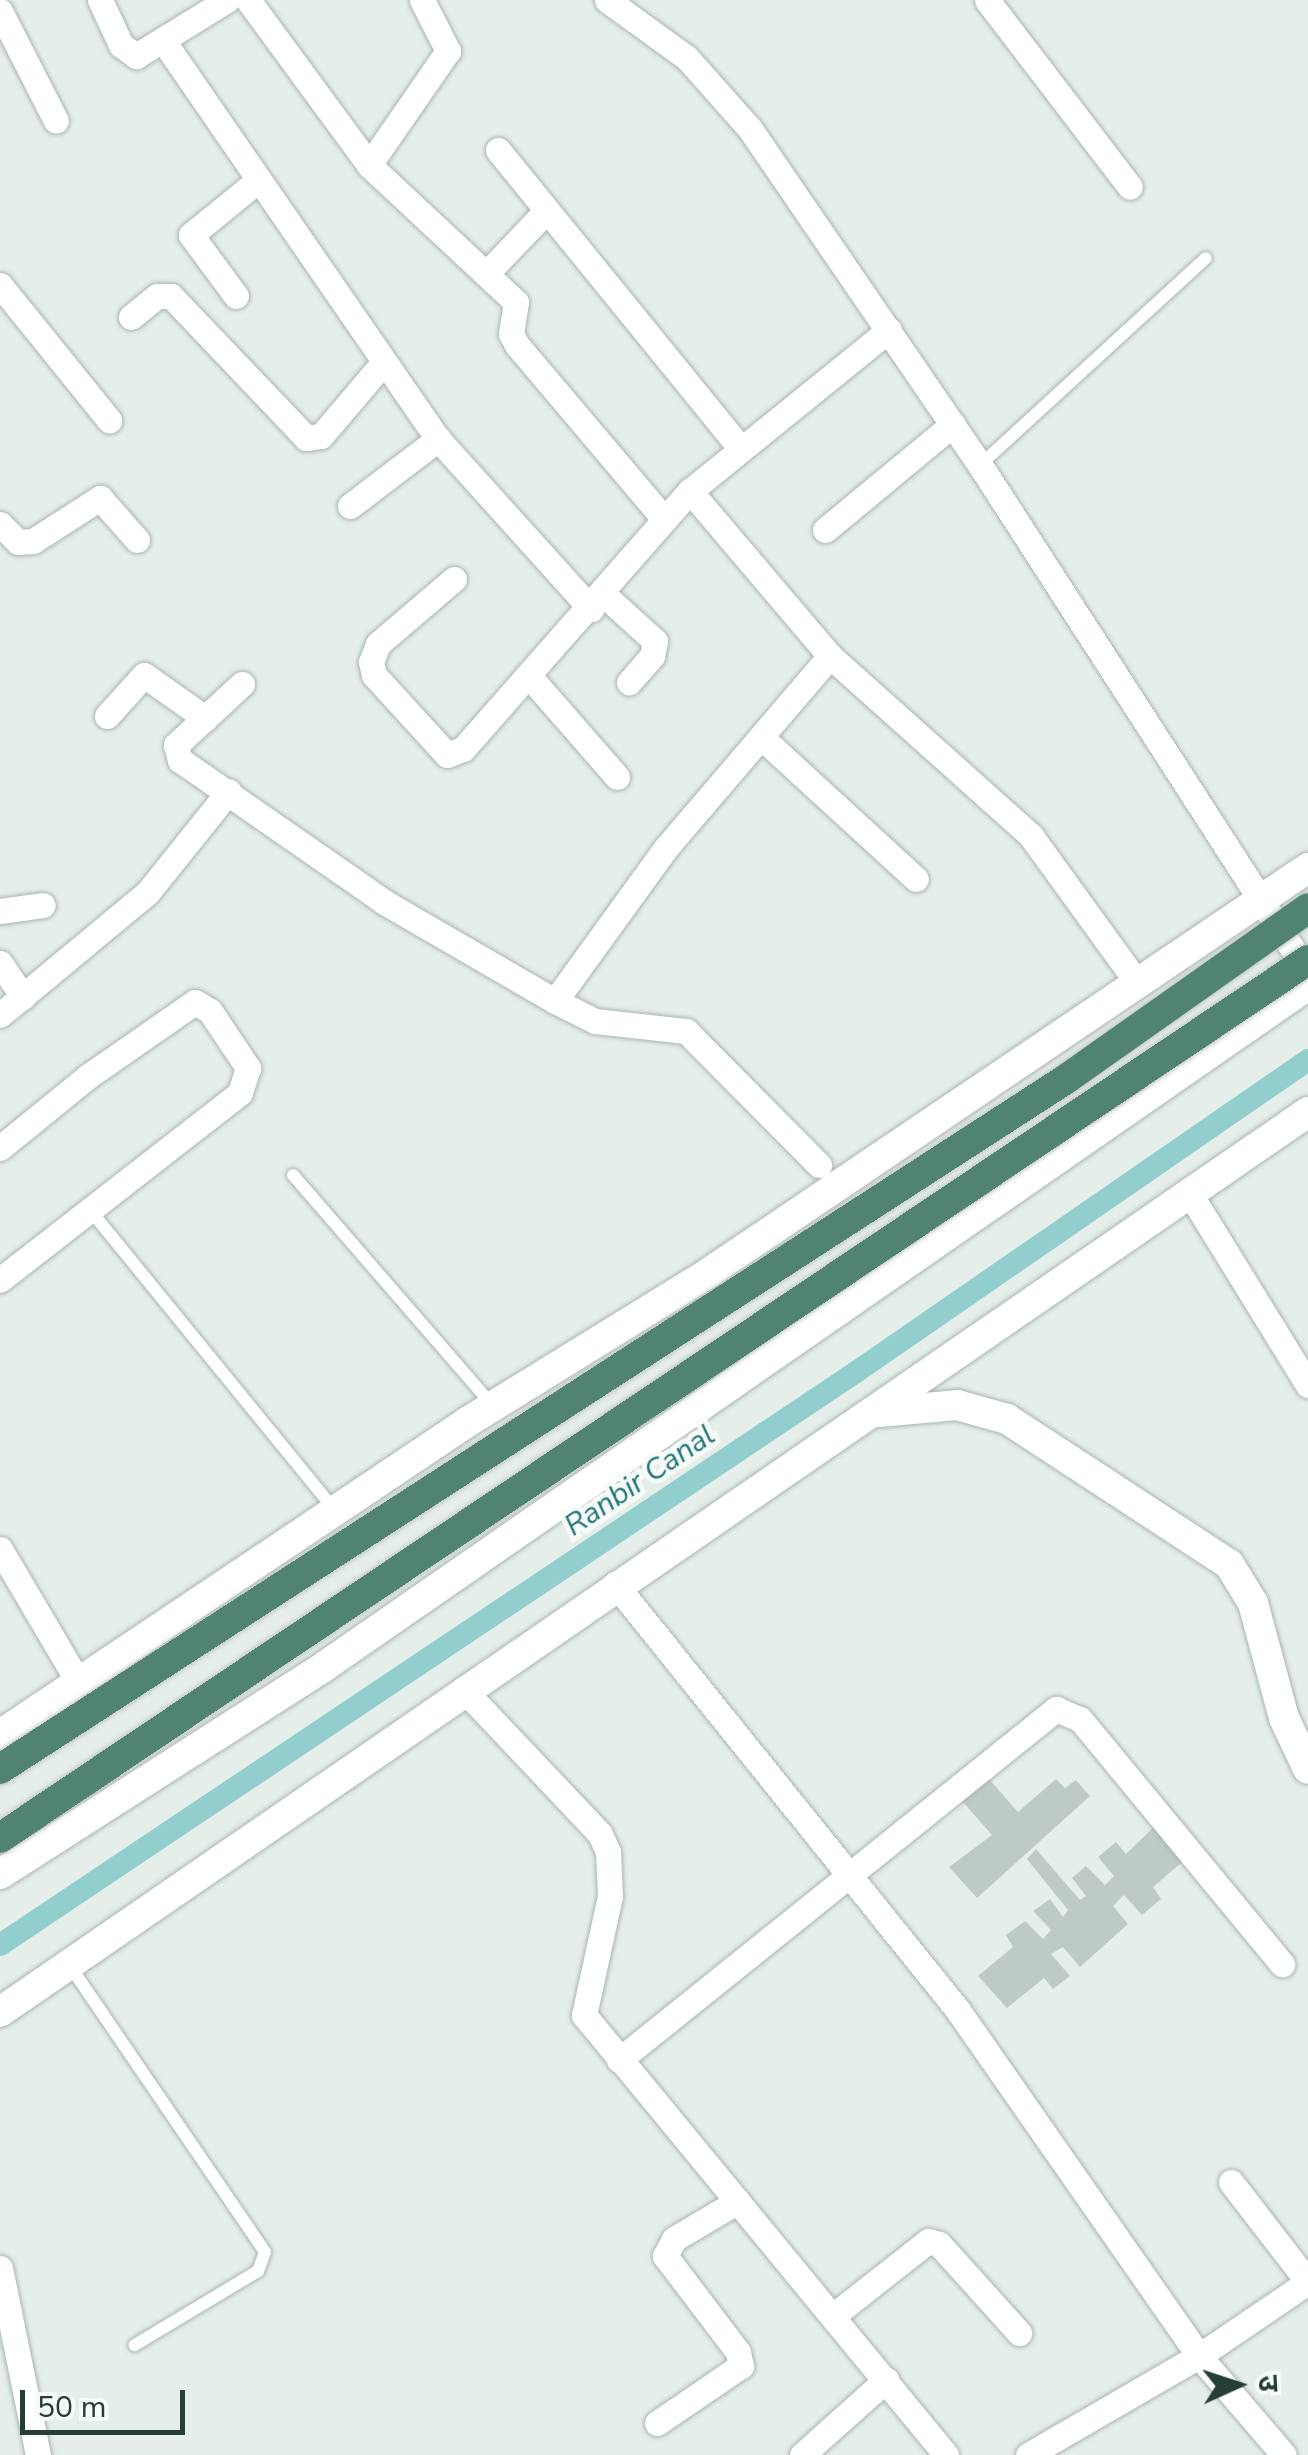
<!DOCTYPE html>
<html>
<head>
<meta charset="utf-8">
<style>
	body { margin:0 }
	#map { position:relative; width:1308px; height:2455px; overflow:hidden; background:#e6eee9; font-family:"Nunito Sans","Noto Sans Devanagari",sans-serif }
	div>[style] { position:absolute }
	.canal>* { height:22px; margin:-11px; padding:0 11px; transform-origin:11px; border-radius:11px; background:#92cece }
	.building>* { inset:0; background:#becbc4 }
	.roads { filter:drop-shadow(0 0 2px #a9b6af) drop-shadow(0 0 2px #a9b6af) }
	.service>* { height:12px; margin:-6px; padding:0 6px; transform-origin:6px; border-radius:6px; background:#fff }
	.minor>* { height:25px; margin:-12.5px; padding:0 12.5px; transform-origin:12.5px; border-radius:12.5px; background:#fff }
	.tertiary>* { height:30px; margin:-15px; padding:0 15px; transform-origin:15px; border-radius:15px; background:#fff }
	.bridges { filter:drop-shadow(0 0 2px #c2c9c6) drop-shadow(0 0 2px #c2c9c6) }
	.trunk-bridge>* { height:30px; margin:-15px; padding:0 15px; transform-origin:15px; border-radius:15px; background:#508471 }
	span { translate:-50% -50%; white-space:nowrap; text-align:center; line-height:1.15; -webkit-text-stroke:10px #f6faf8; paint-order:stroke }
	.water-label { font-size:30px; color:#237577; font-style:italic }
	.north { position:absolute; left:1188px; top:2335px; width:100px; height:100px; -webkit-text-stroke:8px #f6faf8; paint-order:stroke; rotate:87deg; font-size:28px; font-weight:700; line-height:40px; text-align:center; color:#263f34 }
	.north::after { content:''; display:block; margin:auto; width:35px; height:45px; background:#263f34; clip-path:polygon(50% 0,100% 100%,50% 72%,0 100%) }
	.scale { position:absolute; left:20px; top:2390px; width:165px; height:45px; box-sizing:border-box; border:5px solid #263f34; border-top:0; padding-left:12px; font-size:30px; line-height:35px; white-space:nowrap; color:#263f34; -webkit-text-stroke:8px #f6faf8; paint-order:stroke }
</style>
</head>
<body>
<div id="map">
	<div class="canal">
		<div style="left:0;top:1945px;width:1034px;rotate:-33.8deg"></div>
		<div style="left:859px;top:1370px;width:546px;rotate:-34.62deg"></div>
	</div>
	<div class="building">
		<div style="clip-path:polygon(981px 1770px,1018px 1812px,1056px 1779px,1065px 1788px,1076px 1780px,1090px 1796px,977px 1898px,949px 1867px,992px 1835px,955px 1793px)"></div>
		<div style="clip-path:polygon(1159px 1822px,1188px 1857px,1153px 1887px,1161px 1899px,1142px 1915px,1124px 1895px,1113px 1906px,1128px 1924px,1080px 1967px,1063px 1947px,1051px 1954px,1070px 1976px,1053px 1989px,1044px 1978px,1007px 2008px,978px 1976px,1013px 1947px,1006px 1935px,1025px 1921px,1043px 1939px,1051px 1930px,1033px 1911px,1050px 1899px,1063px 1917px,1068px 1910px,1027px 1859px,1036px 1849px,1080px 1900px,1086px 1896px,1072px 1878px,1086px 1866px,1105px 1885px,1114px 1876px,1098px 1857px,1116px 1842px,1126px 1854px)"></div>
	</div>
	<div class="roads">
		<div class="service">
			<div style="left:980px;top:465px;width:306px;rotate:-42.5deg"></div>
			<div style="left:293px;top:1175px;width:306px;rotate:49.1deg"></div>
			<div style="left:90px;top:1210px;width:387px;rotate:50.8deg"></div>
			<div style="left:70px;top:1966px;width:346px;rotate:55.7deg"></div>
			<div style="left:265px;top:2252px;width:20px;rotate:110deg"></div>
			<div style="left:258px;top:2271px;width:144px;rotate:149deg"></div>
		</div>
		<div class="minor">
			<div style="left:100px;top:0;width:50px;rotate:65deg"></div>
			<div style="left:121px;top:45px;width:19px;rotate:36deg"></div>
			<div style="left:136px;top:56px;width:107px;rotate:-31.6deg"></div>
			<div style="left:248px;top:0;width:205px;rotate:53.7deg"></div>
			<div style="left:369px;top:165px;width:201px;rotate:43deg"></div>
			<div style="left:516px;top:302px;width:32px;rotate:99deg"></div>
			<div style="left:511px;top:334px;width:13px;rotate:61deg"></div>
			<div style="left:517px;top:345px;width:228px;rotate:49.8deg"></div>
			<div style="left:607px;top:0;width:99px;rotate:35.9deg"></div>
			<div style="left:687px;top:58px;width:95px;rotate:48.4deg"></div>
			<div style="left:750px;top:129px;width:407px;rotate:55.6deg"></div>
			<div style="left:980px;top:465px;width:605px;rotate:57.15deg"></div>
			<div style="left:987px;top:0;width:235px;rotate:52.6deg"></div>
			<div style="left:0;top:11px;width:123px;rotate:63deg"></div>
			<div style="left:164px;top:42px;width:482px;rotate:55.4deg"></div>
			<div style="left:438px;top:439px;width:229px;rotate:48deg"></div>
			<div style="left:498px;top:150px;width:384px;rotate:50.9deg"></div>
			<div style="left:369px;top:165px;width:139px;rotate:-55.3deg"></div>
			<div style="left:448px;top:51px;width:57px;rotate:-117deg"></div>
			<div style="left:486px;top:274px;width:88px;rotate:-46.4deg"></div>
			<div style="left:0;top:285px;width:174px;rotate:51.1deg"></div>
			<div style="left:236px;top:296px;width:76px;rotate:-126.4deg"></div>
			<div style="left:191px;top:235px;width:84px;rotate:-39.2deg"></div>
			<div style="left:131px;top:317px;width:33px;rotate:-39deg"></div>
			<div style="left:157px;top:296px;width:14px"></div>
			<div style="left:171px;top:296px;width:196px;rotate:46.4deg"></div>
			<div style="left:306px;top:438px;width:15px;rotate:-8deg"></div>
			<div style="left:321px;top:436px;width:94px;rotate:-49.7deg"></div>
			<div style="left:690px;top:491px;width:216px;rotate:49.7deg"></div>
			<div style="left:830px;top:656px;width:270px;rotate:41.8deg"></div>
			<div style="left:1031px;top:836px;width:169px;rotate:54.1deg"></div>
			<div style="left:350px;top:506px;width:111px;rotate:-37.3deg"></div>
			<div style="left:0;top:524px;width:25px;rotate:45deg"></div>
			<div style="left:18px;top:542px;width:15px;rotate:-4deg"></div>
			<div style="left:33px;top:541px;width:80px;rotate:-32.7deg"></div>
			<div style="left:100px;top:498px;width:56px;rotate:48.6deg"></div>
			<div style="left:825px;top:530px;width:166px;rotate:-39.6deg"></div>
			<div style="left:454px;top:579px;width:100px;rotate:139.5deg"></div>
			<div style="left:378px;top:644px;width:19px;rotate:111deg"></div>
			<div style="left:371px;top:662px;width:13px;rotate:77deg"></div>
			<div style="left:374px;top:675px;width:108px;rotate:47.6deg"></div>
			<div style="left:447px;top:755px;width:17px;rotate:-21deg"></div>
			<div style="left:463px;top:749px;width:344px;rotate:-48.7deg"></div>
			<div style="left:690px;top:491px;width:256px;rotate:-39deg"></div>
			<div style="left:603px;top:594px;width:70px;rotate:42.1deg"></div>
			<div style="left:655px;top:641px;width:15px;rotate:101deg"></div>
			<div style="left:652px;top:656px;width:35px;rotate:131deg"></div>
			<div style="left:529px;top:676px;width:134px;rotate:48.9deg"></div>
			<div style="left:242px;top:684px;width:90px;rotate:137.3deg"></div>
			<div style="left:176px;top:745px;width:16px;rotate:75deg"></div>
			<div style="left:180px;top:760px;width:249px;rotate:34.8deg"></div>
			<div style="left:384px;top:902px;width:198px;rotate:30.1deg"></div>
			<div style="left:555px;top:1001px;width:45px;rotate:26.6deg"></div>
			<div style="left:595px;top:1021px;width:92px;rotate:6.3deg"></div>
			<div style="left:686px;top:1031px;width:189px;rotate:45.2deg"></div>
			<div style="left:107px;top:716px;width:55px;rotate:-47.9deg"></div>
			<div style="left:144px;top:675px;width:75px;rotate:35.2deg"></div>
			<div style="left:761px;top:737px;width:210px;rotate:42.5deg"></div>
			<div style="left:0;top:911px;width:43px;rotate:-7.9deg"></div>
			<div style="left:0;top:963px;width:41px;rotate:55.9deg"></div>
			<div style="left:555px;top:1001px;width:188px;rotate:-54.1deg"></div>
			<div style="left:665px;top:849px;width:254px;rotate:-49.5deg"></div>
			<div style="left:0;top:1015px;width:192px;rotate:-39.7deg"></div>
			<div style="left:148px;top:892px;width:129px;rotate:-51.3deg"></div>
			<div style="left:0;top:1148px;width:112px;rotate:-39.2deg"></div>
			<div style="left:87px;top:1077px;width:131px;rotate:-34.8deg"></div>
			<div style="left:195px;top:1002px;width:17px;rotate:31deg"></div>
			<div style="left:210px;top:1011px;width:69px;rotate:56.3deg"></div>
			<div style="left:248px;top:1068px;width:26px;rotate:108deg"></div>
			<div style="left:240px;top:1093px;width:304px;rotate:142.1deg"></div>
			<div style="left:1190px;top:1194px;width:225px;rotate:58.3deg"></div>
			<div style="left:0;top:1549px;width:156px;rotate:59.5deg"></div>
			<div style="left:615px;top:1584px;width:546px;rotate:51.18deg"></div>
			<div style="left:957px;top:2009px;width:423px;rotate:55.1deg"></div>
			<div style="left:1199px;top:2356px;width:130px;rotate:49.4deg"></div>
			<div style="left:463px;top:1689px;width:199px;rotate:46.6deg"></div>
			<div style="left:600px;top:1834px;width:20px;rotate:66deg"></div>
			<div style="left:608px;top:1852px;width:44px;rotate:87.4deg"></div>
			<div style="left:610px;top:1896px;width:122px;rotate:102.3deg"></div>
			<div style="left:584px;top:2015px;width:570px;rotate:50.55deg"></div>
			<div style="left:619px;top:2060px;width:561px;rotate:-38.77deg"></div>
			<div style="left:1056px;top:1709px;width:26px;rotate:23deg"></div>
			<div style="left:1080px;top:1719px;width:318px;rotate:50.5deg"></div>
			<div style="left:1231px;top:2182px;width:126px;rotate:52.4deg"></div>
			<div style="left:0;top:2268px;width:191px;rotate:78.5deg"></div>
			<div style="left:834px;top:2315px;width:120px;rotate:-38.2deg"></div>
			<div style="left:928px;top:2241px;width:11px;rotate:15deg"></div>
			<div style="left:939px;top:2244px;width:120px;rotate:48deg"></div>
			<div style="left:657px;top:2423px;width:102px;rotate:-34.2deg"></div>
			<div style="left:741px;top:2366px;width:14px;rotate:-102deg"></div>
			<div style="left:738px;top:2352px;width:121px;rotate:-127.2deg"></div>
			<div style="left:665px;top:2256px;width:19px;rotate:-62deg"></div>
			<div style="left:674px;top:2239px;width:74px;rotate:-30.7deg"></div>
			<div style="left:802px;top:2455px;width:113px;rotate:-41.8deg"></div>
			<div style="left:1028px;top:2455px;width:198px;rotate:-30.1deg"></div>
			<div style="left:1199px;top:2356px;width:132px;rotate:-34.2deg"></div>
		</div>
		<div class="tertiary">
			<div style="left:879px;top:1412px;width:78px;rotate:-5.1deg"></div>
			<div style="left:957px;top:1405px;width:52px;rotate:15.6deg"></div>
			<div style="left:1007px;top:1419px;width:265px;rotate:33.2deg"></div>
			<div style="left:1229px;top:1564px;width:46px;rotate:58.4deg"></div>
			<div style="left:1253px;top:1603px;width:119px;rotate:74.9deg"></div>
			<div style="left:1284px;top:1718px;width:56px;rotate:64.8deg"></div>
			<div style="left:0;top:1735px;width:564px;rotate:-33.8deg"></div>
			<div style="left:469px;top:1421px;width:283px;rotate:-31.7deg"></div>
			<div style="left:710px;top:1272px;width:722px;rotate:-34.04deg"></div>
			<div style="left:0;top:1874px;width:386px;rotate:-32.6deg"></div>
			<div style="left:325px;top:1666px;width:1196px;rotate:-34.71deg"></div>
			<div style="left:0;top:2012px;width:1588px;rotate:-34.53deg"></div>
		</div>
	</div>
	<div class="bridges">
		<div class="trunk-bridge">
			<div style="left:0;top:1769px;width:1270px;rotate:-32.91deg"></div>
			<div style="left:1066px;top:1079px;width:296px;rotate:-35.2deg"></div>
			<div style="left:0;top:1838px;width:1575px;rotate:-33.87deg"></div>
		</div>
	</div>
	<div class="water-label">
		<span style="left:640px;top:1481px;rotate:-34deg">Ranbir Canal</span>
	</div>
	<div class="north">उ</div>
	<div class="scale">50 m</div>
</div>
</body>
</html>
